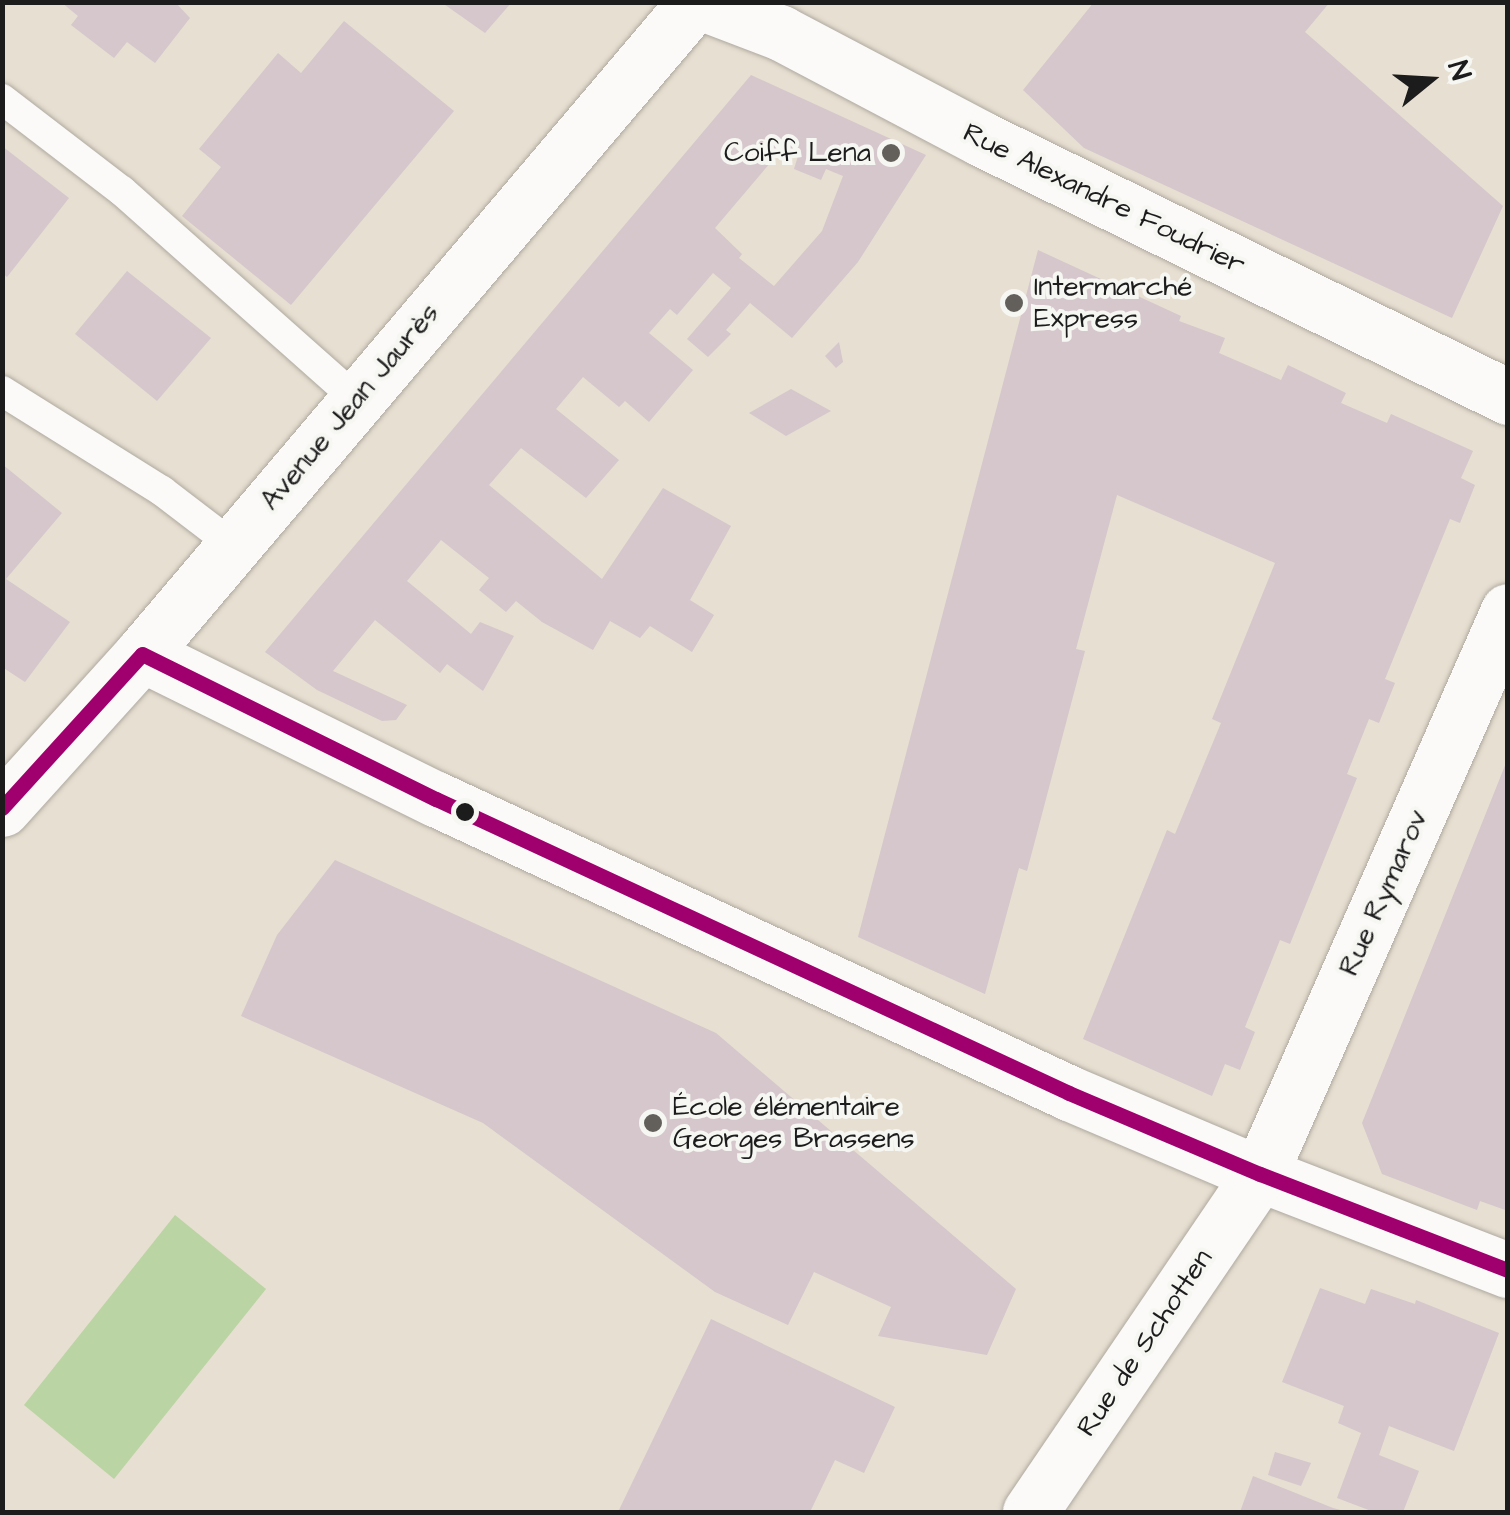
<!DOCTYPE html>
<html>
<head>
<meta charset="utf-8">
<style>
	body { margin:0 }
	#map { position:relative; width:1510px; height:1515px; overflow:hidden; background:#e7dfd1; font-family:"Architects Daughter",sans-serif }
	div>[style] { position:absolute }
	.green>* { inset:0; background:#bad4a3 }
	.building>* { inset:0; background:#d5c7cc }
	.roads { filter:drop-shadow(0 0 2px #aea9a0) drop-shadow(0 0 2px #aea9a0) }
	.service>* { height:30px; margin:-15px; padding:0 15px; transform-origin:15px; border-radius:15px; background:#fbfaf8 }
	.minor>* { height:55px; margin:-27.5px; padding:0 27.5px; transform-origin:27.5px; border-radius:27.5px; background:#fbfaf8 }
	.tertiary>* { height:55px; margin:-27.5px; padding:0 27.5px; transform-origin:27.5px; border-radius:27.5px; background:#fbfaf8 }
	.bus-1>* { height:15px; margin:-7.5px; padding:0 7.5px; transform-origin:7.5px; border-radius:7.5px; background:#a0006e }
	.dots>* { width:28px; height:28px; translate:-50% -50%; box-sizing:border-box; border:5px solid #f6f6f2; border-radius:50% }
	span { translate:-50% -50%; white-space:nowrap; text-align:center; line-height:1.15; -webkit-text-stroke:8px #f6f6f2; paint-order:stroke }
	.poi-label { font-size:28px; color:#1c1c1c }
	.right { translate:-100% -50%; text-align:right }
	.left { translate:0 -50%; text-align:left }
	.street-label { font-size:28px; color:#1c1c1c }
	.frame { position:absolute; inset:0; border:5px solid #1c1c1c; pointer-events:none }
	.north { position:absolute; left:1380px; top:30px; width:100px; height:100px; -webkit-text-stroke:8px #f6f6f2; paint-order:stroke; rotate:72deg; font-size:28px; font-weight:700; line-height:40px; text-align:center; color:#1c1c1c }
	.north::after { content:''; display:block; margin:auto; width:35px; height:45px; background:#1c1c1c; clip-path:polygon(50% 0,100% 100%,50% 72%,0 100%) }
</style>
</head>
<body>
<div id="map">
	<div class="green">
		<div style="clip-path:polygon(175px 1215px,266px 1289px,114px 1479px,24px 1405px)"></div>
	</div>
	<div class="building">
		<div style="clip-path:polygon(61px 2px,175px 2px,190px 18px,155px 63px,127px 42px,114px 58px,71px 25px,78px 16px)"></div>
		<div style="clip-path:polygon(441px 2px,512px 2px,485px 33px)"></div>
		<div style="clip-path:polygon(1094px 2px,1330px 2px,1305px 32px,1503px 206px,1452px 318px,1084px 148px,1023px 90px)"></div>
		<div style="clip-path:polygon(344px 21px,454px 111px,291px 305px,182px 216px,221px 167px,199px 149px,278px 53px,301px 73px)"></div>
		<div style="clip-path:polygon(evenodd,751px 75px,926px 155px,858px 262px,792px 338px,750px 303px,726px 330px,731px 334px,708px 357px,687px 339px,731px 288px,713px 273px,677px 315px,670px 309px,649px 333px,693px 370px,649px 422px,625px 401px,619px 407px,583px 377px,556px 409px,619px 460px,586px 498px,521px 448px,489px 485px,602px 579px,663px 488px,731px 526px,690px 600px,714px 615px,692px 652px,650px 626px,640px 638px,610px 621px,593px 650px,542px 622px,516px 601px,506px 612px,479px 590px,489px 578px,441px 540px,407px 581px,471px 634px,480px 622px,514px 636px,483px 691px,447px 664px,440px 673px,375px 620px,333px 671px,407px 705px,396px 720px,382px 721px,317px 690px,265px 652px,751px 75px,782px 149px,798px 156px,794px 169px,821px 180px,826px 169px,843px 176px,822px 231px,774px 286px,739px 258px,742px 254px,715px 228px,782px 149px)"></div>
		<div style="clip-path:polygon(2px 146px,69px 198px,7px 277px,2px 273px)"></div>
		<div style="clip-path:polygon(1038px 250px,1181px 316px,1179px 321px,1225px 338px,1219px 353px,1281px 380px,1288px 365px,1346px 393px,1341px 403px,1387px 423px,1391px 414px,1473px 451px,1461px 478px,1475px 485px,1460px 523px,1450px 519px,1385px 679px,1395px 683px,1379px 723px,1369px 719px,1347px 774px,1357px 778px,1290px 944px,1280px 940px,1245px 1027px,1255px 1032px,1240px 1070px,1225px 1064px,1212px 1096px,1083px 1039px,1167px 830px,1175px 834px,1221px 723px,1212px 719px,1275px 563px,1117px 495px,1076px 649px,1085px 651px,1027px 871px,1019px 868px,985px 994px,858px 937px)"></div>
		<div style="clip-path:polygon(127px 271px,211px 338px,157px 401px,75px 334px)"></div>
		<div style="clip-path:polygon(839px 342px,843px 362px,836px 368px,825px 356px)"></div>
		<div style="clip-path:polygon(791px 389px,831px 411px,786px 436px,749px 413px)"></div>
		<div style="clip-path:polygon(2px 464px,62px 513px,6px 579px,70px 622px,25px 682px,2px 667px)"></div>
		<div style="clip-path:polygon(1508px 758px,1508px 1211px,1480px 1201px,1477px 1210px,1382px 1174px,1362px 1123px)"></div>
		<div style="clip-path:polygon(335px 860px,716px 1033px,1016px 1289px,987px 1355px,878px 1336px,891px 1307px,814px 1272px,788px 1325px,715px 1292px,483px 1123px,241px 1016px,277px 935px)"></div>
		<div style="clip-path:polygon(1320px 1288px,1365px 1304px,1371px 1289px,1415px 1304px,1416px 1300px,1499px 1333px,1454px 1451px,1389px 1426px,1379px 1455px,1419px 1471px,1403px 1512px,1374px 1512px,1337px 1498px,1361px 1433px,1338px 1423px,1344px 1406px,1282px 1382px)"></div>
		<div style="clip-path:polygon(711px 1319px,895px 1407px,864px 1473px,835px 1460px,810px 1512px,618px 1512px)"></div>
		<div style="clip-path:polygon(1275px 1452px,1311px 1463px,1301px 1486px,1268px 1475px)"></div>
		<div style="clip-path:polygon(1253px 1476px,1333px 1508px,1348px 1512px,1240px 1512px)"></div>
	</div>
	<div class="roads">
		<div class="service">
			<div style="left:2px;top:99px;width:151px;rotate:37.5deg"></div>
			<div style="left:122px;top:191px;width:314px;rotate:41.6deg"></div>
			<div style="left:2px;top:391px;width:189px;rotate:32deg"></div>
			<div style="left:162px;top:491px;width:91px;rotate:37.4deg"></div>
		</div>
		<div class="minor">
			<div style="left:700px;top:2px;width:87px;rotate:20.9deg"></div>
			<div style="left:781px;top:33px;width:227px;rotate:27.8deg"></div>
			<div style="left:982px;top:139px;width:586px;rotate:26.13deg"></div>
			<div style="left:142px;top:654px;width:328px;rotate:26.3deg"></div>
			<div style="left:436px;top:799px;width:698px;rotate:24.91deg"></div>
			<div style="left:1069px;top:1093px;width:207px;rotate:23deg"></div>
			<div style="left:1260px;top:1174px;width:266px;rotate:21.2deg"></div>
			<div style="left:1030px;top:1512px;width:409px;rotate:-55.8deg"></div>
			<div style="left:1260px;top:1174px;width:615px;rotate:-66.23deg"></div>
		</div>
		<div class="tertiary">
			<div style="left:2px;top:809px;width:209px;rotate:-47.9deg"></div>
			<div style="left:142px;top:654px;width:855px;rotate:-49.7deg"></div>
		</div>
	</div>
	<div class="bus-1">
		<div style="left:2px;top:808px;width:208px;rotate:-47.7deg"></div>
		<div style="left:142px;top:654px;width:328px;rotate:26.3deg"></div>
		<div style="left:436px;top:799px;width:698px;rotate:24.91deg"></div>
		<div style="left:1069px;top:1093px;width:207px;rotate:23deg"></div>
		<div style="left:1260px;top:1174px;width:266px;rotate:21.2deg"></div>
	</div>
	<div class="dots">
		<div style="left:891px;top:153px;background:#63605b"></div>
		<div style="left:1014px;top:303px;background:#63605b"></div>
		<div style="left:465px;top:812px;background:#1c1c1c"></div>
		<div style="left:653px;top:1123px;background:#63605b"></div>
	</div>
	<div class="poi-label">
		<span class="right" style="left:871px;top:153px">Coiff Lena</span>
		<span class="left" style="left:1034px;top:303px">Intermarché<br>Express</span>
		<span class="left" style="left:673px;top:1123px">École élémentaire<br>Georges Brassens</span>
	</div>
	<div class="street-label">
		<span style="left:1104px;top:199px;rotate:26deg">Rue Alexandre Foudrier</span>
		<span style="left:350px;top:407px;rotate:-50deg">Avenue Jean Jaurès</span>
		<span style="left:1384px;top:893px;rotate:-66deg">Rue Rymarov</span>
		<span style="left:1145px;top:1343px;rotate:-56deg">Rue de Schotten</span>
	</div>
	<div class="frame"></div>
	<div class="north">N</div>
</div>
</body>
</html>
